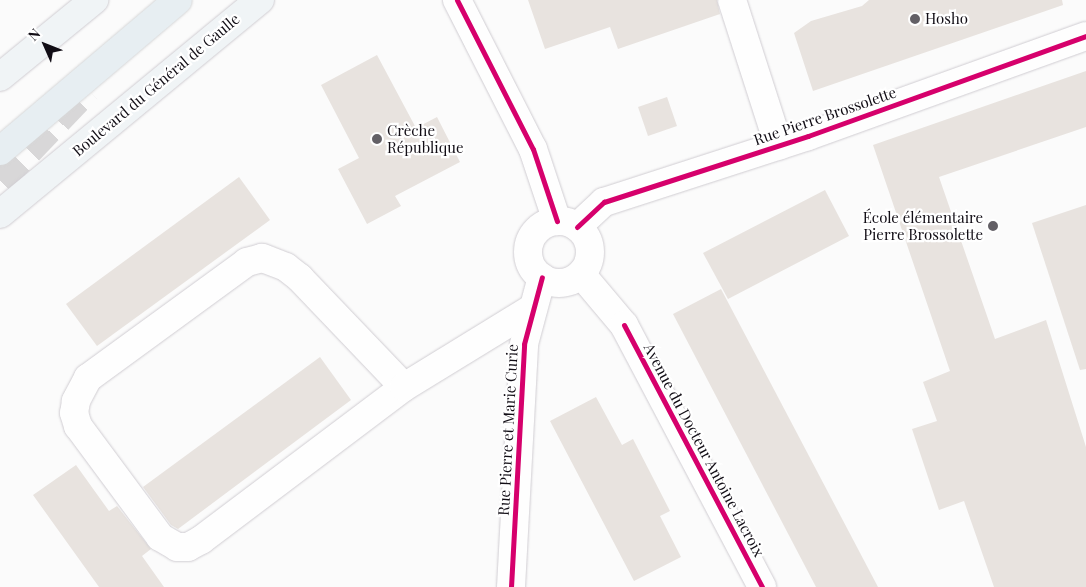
<!DOCTYPE html>
<html>
<head>
<meta charset="utf-8">
<style>
	body { margin:0 }
	#map { position:relative; width:1086px; height:587px; overflow:hidden; background:#fbfbfb; font-family:"Playfair Display",serif }
	div>[style] { position:absolute }
	.building>* { inset:0; background:#e8e3df }
	.highway-tunnel>* { height:28px; margin-top:-14px; transform-origin:0; background:repeating-linear-gradient(90deg,#d8d7d8 0 28px,transparent 0 42px) }
	.roads { filter:drop-shadow(0 0 1px #d0cdd2) drop-shadow(0 0 1px #d0cdd2) }
	.minor>* { height:28px; margin:-14px; padding:0 14px; transform-origin:14px; border-radius:14px; background:#fefefe }
	.minor>.ring { margin:-14px; padding:0; box-sizing:content-box; background:none; border:28px solid #fefefe; border-radius:50% }
	.major>* { height:28px; margin:-14px; padding:0 14px; transform-origin:14px; border-radius:14px; background:#f0f4f6 }
	.bridges { filter:drop-shadow(0 0 1px #d7d7d8) drop-shadow(0 0 1px #d7d7d8) }
	.highway-bridge>* { height:28px; margin:-14px; padding:0 14px; transform-origin:14px; border-radius:14px; background:#e7eef2 }
	.cycleway>* { height:5px; margin:-2.5px; padding:0 2.5px; transform-origin:2.5px; border-radius:2.5px; background:#d6006c }
	.dots>* { width:14px; height:14px; translate:-50% -50%; box-sizing:border-box; border:2px solid #fff; border-radius:50% }
	span { translate:-50% -50%; white-space:nowrap; text-align:center; line-height:1.15; -webkit-text-stroke:4.5px #fff; paint-order:stroke }
	.poi-label { font-size:15px; color:#110d15 }
	.left { translate:0 -50%; text-align:left }
	.right { translate:-100% -50%; text-align:right }
	.street-label { font-size:15px; color:#110d15 }
	.north { position:absolute; left:20px; top:20px; width:50px; height:50px; -webkit-text-stroke:4px #fff; paint-order:stroke; rotate:314deg; font-size:14px; font-weight:700; line-height:20px; text-align:center; color:#110d15 }
	.north::after { content:''; display:block; margin:auto; width:18px; height:22px; background:#110d15; clip-path:polygon(50% 0,100% 100%,50% 72%,0 100%) }
</style>
</head>
<body>
<div id="map">
	<div class="building">
		<div style="clip-path:polygon(528px 0,717px 0,720px 14px,618px 49px,610px 27px,545px 49px)"></div>
		<div style="clip-path:polygon(869px 0,1062px 0,1063px 5px,813px 91px,794px 33px,811px 21px,862px 6px)"></div>
		<div style="clip-path:polygon(377px 55px,416px 128px,437px 117px,460px 162px,395px 196px,401px 206px,367px 224px,338px 169px,359px 158px,321px 85px)"></div>
		<div style="clip-path:polygon(1086px 71px,1086px 127px,939px 177px,995px 339px,1046px 320px,1086px 447px,1086px 587px,994px 587px,964px 501px,939px 510px,912px 429px,937px 421px,923px 382px,950px 371px,873px 145px)"></div>
		<div style="clip-path:polygon(667px 97px,677px 126px,648px 136px,638px 107px)"></div>
		<div style="clip-path:polygon(239px 177px,270px 220px,97px 346px,66px 304px)"></div>
		<div style="clip-path:polygon(825px 190px,849px 236px,728px 299px,703px 253px)"></div>
		<div style="clip-path:polygon(1086px 205px,1086px 369px,1080px 370px,1032px 223px)"></div>
		<div style="clip-path:polygon(721px 289px,878px 587px,816px 587px,673px 314px)"></div>
		<div style="clip-path:polygon(320px 357px,351px 400px,178px 529px,171px 525px,143px 487px)"></div>
		<div style="clip-path:polygon(596px 397px,622px 445px,633px 439px,670px 511px,660px 516px,681px 557px,634px 581px,550px 421px)"></div>
		<div style="clip-path:polygon(76px 465px,109px 511px,117px 506px,151px 549px,142px 556px,164px 587px,99px 587px,33px 495px)"></div>
	</div>
	<div class="highway-tunnel">
		<div style="left:0;top:181px;width:126px;rotate:-46.3deg"></div>
	</div>
	<div class="roads">
		<div class="minor">
			<div style="left:457px;top:0;width:167px;rotate:63deg"></div>
			<div style="left:533px;top:149px;width:76px;rotate:71.6deg"></div>
			<div style="left:732px;top:0;width:153px;rotate:72.2deg"></div>
			<div class="ring" style="left:528px;top:221px;width:34px;height:34px"></div>
			<div style="left:577px;top:227px;width:37px;rotate:-43deg"></div>
			<div style="left:604px;top:202px;width:214px;rotate:-17.9deg"></div>
			<div style="left:808px;top:136px;width:295px;rotate:-19.8deg"></div>
			<div style="left:581px;top:274px;width:67px;rotate:49.9deg"></div>
			<div style="left:624px;top:325px;width:296px;rotate:62.2deg"></div>
			<div style="left:404px;top:387px;width:151px;rotate:-133.7deg"></div>
			<div style="left:300px;top:278px;width:18px;rotate:-142deg"></div>
			<div style="left:286px;top:267px;width:26px;rotate:-159deg"></div>
			<div style="left:262px;top:258px;width:16px;rotate:165deg"></div>
			<div style="left:247px;top:262px;width:197px;rotate:143.9deg"></div>
			<div style="left:88px;top:378px;width:26px;rotate:118deg"></div>
			<div style="left:76px;top:401px;width:12px;rotate:99deg"></div>
			<div style="left:74px;top:413px;width:14px;rotate:73deg"></div>
			<div style="left:78px;top:426px;width:138px;rotate:53.5deg"></div>
			<div style="left:160px;top:537px;width:20px;rotate:30deg"></div>
			<div style="left:177px;top:547px;width:11px"></div>
			<div style="left:188px;top:547px;width:15px;rotate:-28deg"></div>
			<div style="left:201px;top:540px;width:254px;rotate:-37deg"></div>
			<div style="left:404px;top:387px;width:151px;rotate:-31.5deg"></div>
			<div style="left:511px;top:587px;width:243px;rotate:-86.9deg"></div>
			<div style="left:524px;top:344px;width:69px;rotate:-75deg"></div>
		</div>
		<div class="major">
			<div style="left:0;top:77px;width:122px;rotate:-39.3deg"></div>
			<div style="left:0;top:214px;width:337px;rotate:-39.5deg"></div>
		</div>
	</div>
	<div class="bridges">
		<div class="highway-bridge">
			<div style="left:0;top:151px;width:233px;rotate:-40.3deg"></div>
		</div>
	</div>
	<div class="cycleway">
		<div style="left:457px;top:0;width:167px;rotate:63deg"></div>
		<div style="left:533px;top:149px;width:76px;rotate:71.6deg"></div>
		<div style="left:577px;top:227px;width:37px;rotate:-43deg"></div>
		<div style="left:604px;top:202px;width:214px;rotate:-17.9deg"></div>
		<div style="left:808px;top:136px;width:295px;rotate:-19.8deg"></div>
		<div style="left:624px;top:325px;width:296px;rotate:62.2deg"></div>
		<div style="left:511px;top:587px;width:243px;rotate:-86.9deg"></div>
		<div style="left:524px;top:344px;width:69px;rotate:-75deg"></div>
	</div>
	<div class="dots">
		<div style="left:915px;top:19px;background:#636066"></div>
		<div style="left:377px;top:139px;background:#636066"></div>
		<div style="left:993px;top:226px;background:#636066"></div>
	</div>
	<div class="poi-label">
		<span class="left" style="left:925px;top:19px">Hosho</span>
		<span class="left" style="left:387px;top:139px">Crèche<br>République</span>
		<span class="right" style="left:983px;top:226px">École élémentaire<br>Pierre Brossolette</span>
	</div>
	<div class="street-label">
		<span style="left:156px;top:85px;rotate:-40deg">Boulevard du Général de Gaulle</span>
		<span style="left:825px;top:116px;rotate:-19deg">Rue Pierre Brossolette</span>
		<span style="left:508px;top:430px;rotate:-87deg">Rue Pierre et Marie Curie</span>
		<span style="left:704px;top:450px;rotate:62deg">Avenue du Docteur Antoine Lacroix</span>
	</div>
	<div class="north">N</div>
</div>
</body>
</html>
